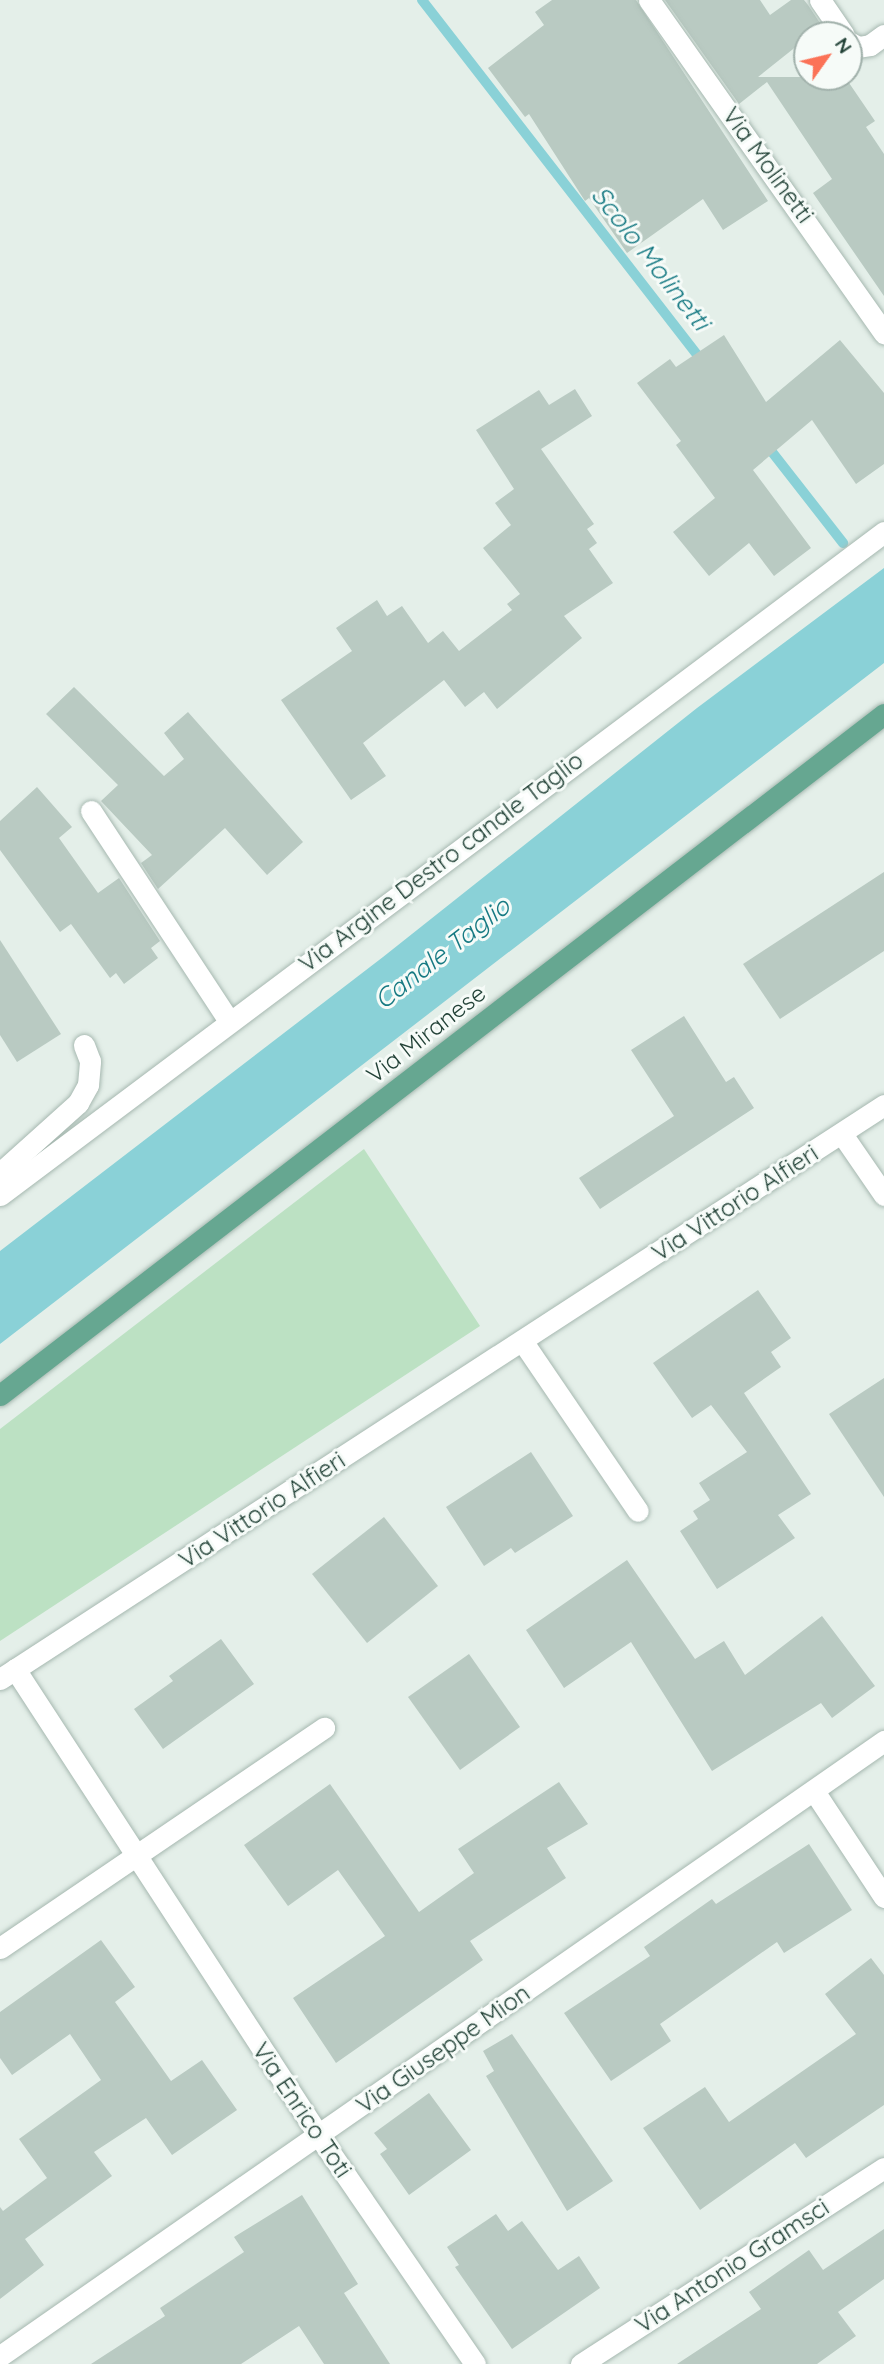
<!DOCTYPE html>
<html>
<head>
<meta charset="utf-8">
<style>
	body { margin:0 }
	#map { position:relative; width:884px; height:2364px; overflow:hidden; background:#e4efe9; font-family:Quicksand,sans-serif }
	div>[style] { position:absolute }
	.green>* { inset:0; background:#bce1c3 }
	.water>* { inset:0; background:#8ad1d7 }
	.stream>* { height:10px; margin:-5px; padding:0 5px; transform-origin:5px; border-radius:5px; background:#8ad1d7 }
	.building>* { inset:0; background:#b9cac2 }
	.roads { filter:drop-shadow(0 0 2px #a6b8b0) drop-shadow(0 0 2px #a6b8b0) }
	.minor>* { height:21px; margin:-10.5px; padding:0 10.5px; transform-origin:10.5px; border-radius:10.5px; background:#fff }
	.major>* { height:21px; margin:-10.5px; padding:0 10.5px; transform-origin:10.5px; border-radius:10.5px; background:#66a791 }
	span { translate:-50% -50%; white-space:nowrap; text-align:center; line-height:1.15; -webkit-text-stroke:6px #f6fbf8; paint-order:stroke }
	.street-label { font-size:24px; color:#224237 }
	.water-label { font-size:26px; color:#177a83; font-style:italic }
	.north { position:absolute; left:793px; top:21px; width:70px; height:70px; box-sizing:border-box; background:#f6fbf8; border:2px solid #a1b1ab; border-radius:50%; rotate:56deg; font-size:19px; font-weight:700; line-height:28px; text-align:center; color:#224237 }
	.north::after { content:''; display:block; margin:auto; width:24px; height:32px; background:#fb7257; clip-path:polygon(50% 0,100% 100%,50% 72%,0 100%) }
</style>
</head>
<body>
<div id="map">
	<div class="green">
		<div style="clip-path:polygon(364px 1149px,480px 1326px,0 1641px,0 1429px)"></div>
	</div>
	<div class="water">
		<div style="clip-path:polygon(884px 568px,884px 663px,0 1344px,0 1251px,383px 957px,697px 708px)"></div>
	</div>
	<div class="stream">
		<div style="left:422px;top:0;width:460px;rotate:52.2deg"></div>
		<div style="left:765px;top:443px;width:127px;rotate:52deg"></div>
	</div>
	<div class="building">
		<div style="clip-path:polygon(552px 0,636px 0,768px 201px,723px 230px,703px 199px,627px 253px,589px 198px,585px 201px,529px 114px,525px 117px,488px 68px,544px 25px,535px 12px)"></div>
		<div style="clip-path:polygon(665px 0,760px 0,770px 15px,791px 0,804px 0,808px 5px,822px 26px,758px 77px,845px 77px,875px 121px,866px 127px,884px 154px,884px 296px,813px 193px,832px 179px,767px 82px,739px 104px)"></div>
		<div style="clip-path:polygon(724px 335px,766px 402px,840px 340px,884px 393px,884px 464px,856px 484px,812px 420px,753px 470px,811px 548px,774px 576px,749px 543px,709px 576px,673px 532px,715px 498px,676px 445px,681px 441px,637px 383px,670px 359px,676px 367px)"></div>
		<div style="clip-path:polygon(575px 389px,592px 416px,541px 449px,594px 524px,587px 529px,597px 543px,589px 549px,613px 583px,564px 616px,582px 638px,497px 709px,484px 692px,465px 707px,444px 680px,363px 743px,386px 776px,351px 800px,281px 700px,352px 651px,336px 628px,377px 600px,387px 616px,402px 606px,428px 643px,443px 631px,459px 651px,512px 610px,507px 604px,520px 594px,483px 548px,511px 525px,495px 503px,514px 489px,476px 430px,539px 390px,549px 405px)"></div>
		<div style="clip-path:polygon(74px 687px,164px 776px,184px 759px,164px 733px,188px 712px,303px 842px,267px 875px,225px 828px,158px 889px,141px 863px,152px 855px,101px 801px,118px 785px,46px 714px)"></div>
		<div style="clip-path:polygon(37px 787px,72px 827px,59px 838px,98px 893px,119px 878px,160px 941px,151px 948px,158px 958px,124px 984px,116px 973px,110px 978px,71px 924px,60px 932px,0 850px,0 821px)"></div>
		<div style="clip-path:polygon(884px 872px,884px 951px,780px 1019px,743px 964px)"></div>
		<div style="clip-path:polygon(0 940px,61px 1034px,17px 1062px,0 1035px)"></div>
		<div style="clip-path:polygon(684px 1016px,726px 1082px,734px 1077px,754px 1108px,600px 1209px,579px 1178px,674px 1116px,631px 1050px)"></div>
		<div style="clip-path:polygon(758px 1290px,791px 1338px,771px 1352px,781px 1367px,744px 1393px,811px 1494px,778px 1515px,795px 1538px,717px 1589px,680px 1531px,698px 1519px,693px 1511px,710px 1500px,699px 1483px,747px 1452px,711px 1405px,692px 1418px,653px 1363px)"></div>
		<div style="clip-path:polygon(884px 1378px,884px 1497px,829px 1414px)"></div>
		<div style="clip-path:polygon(531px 1452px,573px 1516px,515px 1553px,511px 1548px,484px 1566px,446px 1507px)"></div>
		<div style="clip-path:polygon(384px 1517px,438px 1586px,367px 1643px,312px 1574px)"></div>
		<div style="clip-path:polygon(627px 1560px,695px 1659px,724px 1641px,745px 1675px,822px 1616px,875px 1686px,832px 1718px,821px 1703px,712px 1771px,631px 1642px,564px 1688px,526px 1630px)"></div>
		<div style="clip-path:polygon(221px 1639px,254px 1684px,163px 1749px,134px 1709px,173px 1681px,169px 1676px)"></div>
		<div style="clip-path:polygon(469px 1654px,520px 1727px,460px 1770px,408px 1697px)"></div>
		<div style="clip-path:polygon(559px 1782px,588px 1824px,547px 1848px,566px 1878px,470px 1941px,483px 1960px,336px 2063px,293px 1998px,385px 1936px,338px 1870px,288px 1906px,244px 1845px,330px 1784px,419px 1912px,474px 1873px,458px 1849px)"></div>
		<div style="clip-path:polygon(809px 1844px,852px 1910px,784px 1953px,777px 1942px,660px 2024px,671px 2041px,611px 2081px,564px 2013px,650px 1956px,644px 1947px,712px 1899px,716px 1904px)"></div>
		<div style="clip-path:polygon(101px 1940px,135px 1987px,115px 2002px,171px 2081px,202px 2060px,237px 2110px,172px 2155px,146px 2118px,94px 2152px,112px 2176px,25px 2239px,44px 2265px,0 2299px,0 2207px,3px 2211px,47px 2178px,19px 2139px,101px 2080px,70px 2034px,12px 2075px,0 2058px,0 2012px)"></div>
		<div style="clip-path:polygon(871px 1958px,884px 1975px,884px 2105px,806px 2158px,795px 2143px,700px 2210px,643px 2128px,705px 2087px,729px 2122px,856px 2034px,825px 1994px)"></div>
		<div style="clip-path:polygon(512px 2034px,613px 2181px,567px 2211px,486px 2076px,494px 2071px,483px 2051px)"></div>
		<div style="clip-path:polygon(429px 2093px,471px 2150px,409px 2195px,380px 2154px,387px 2149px,374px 2133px)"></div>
		<div style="clip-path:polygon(302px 2195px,358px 2284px,344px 2293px,390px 2364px,324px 2364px,299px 2326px,241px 2364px,91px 2364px,165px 2316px,160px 2308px,244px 2252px,234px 2237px)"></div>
		<div style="clip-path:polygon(496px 2214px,508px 2231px,522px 2221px,558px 2270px,579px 2256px,600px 2288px,512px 2349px,455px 2267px,459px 2265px,447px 2247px)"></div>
		<div style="clip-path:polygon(884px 2229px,884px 2279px,838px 2312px,856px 2336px,817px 2364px,677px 2364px,761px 2309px,749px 2292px,809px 2250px,823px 2270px)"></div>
	</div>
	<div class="roads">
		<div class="minor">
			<div style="left:649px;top:0;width:408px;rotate:54.8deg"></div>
			<div style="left:820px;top:0;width:42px;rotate:55.6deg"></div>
			<div style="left:849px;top:42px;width:10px;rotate:29deg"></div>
			<div style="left:858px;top:47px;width:12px;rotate:-9deg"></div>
			<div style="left:870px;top:45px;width:17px;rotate:-36deg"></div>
			<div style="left:91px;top:811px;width:251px;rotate:56.7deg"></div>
			<div style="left:842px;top:1134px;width:74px;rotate:55.5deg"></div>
			<div style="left:0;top:1173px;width:105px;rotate:-41.9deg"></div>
			<div style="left:78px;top:1103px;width:21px;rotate:-61deg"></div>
			<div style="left:88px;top:1085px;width:24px;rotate:-85deg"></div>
			<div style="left:90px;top:1061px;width:17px;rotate:-111deg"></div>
			<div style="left:0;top:1195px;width:1105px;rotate:-36.87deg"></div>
			<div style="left:523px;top:1342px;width:204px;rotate:55.8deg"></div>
			<div style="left:15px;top:1669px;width:557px;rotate:56.94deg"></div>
			<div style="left:319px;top:2136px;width:276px;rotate:55.6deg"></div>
			<div style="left:0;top:1679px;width:1054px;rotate:-33deg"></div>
			<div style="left:814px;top:1791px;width:127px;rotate:56.6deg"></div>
			<div style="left:0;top:1948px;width:392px;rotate:-34.2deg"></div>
			<div style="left:0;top:2356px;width:1077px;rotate:-34.83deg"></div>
			<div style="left:581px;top:2364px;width:361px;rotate:-32.9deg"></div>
		</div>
		<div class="major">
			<div style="left:0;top:1395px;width:1116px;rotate:-37.61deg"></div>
		</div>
	</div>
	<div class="street-label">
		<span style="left:768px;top:165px;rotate:54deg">Via Molinetti</span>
		<span style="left:441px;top:862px;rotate:-37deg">Via Argine Destro canale Taglio</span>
		<span style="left:426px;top:1034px;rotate:-38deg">Via Miranese</span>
		<span style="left:735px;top:1203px;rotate:-33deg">Via Vittorio Alfieri</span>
		<span style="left:262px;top:1510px;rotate:-33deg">Via Vittorio Alfieri</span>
		<span style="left:443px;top:2049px;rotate:-35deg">Via Giuseppe Mion</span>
		<span style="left:302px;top:2110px;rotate:56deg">Via Enrico Toti</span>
		<span style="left:732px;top:2266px;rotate:-33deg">Via Antonio Gramsci</span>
	</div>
	<div class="water-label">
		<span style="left:651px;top:258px;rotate:52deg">Scolo Molinetti</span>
		<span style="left:442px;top:953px;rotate:-38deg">Canale Taglio</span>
	</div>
	<div class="north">N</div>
</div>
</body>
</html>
